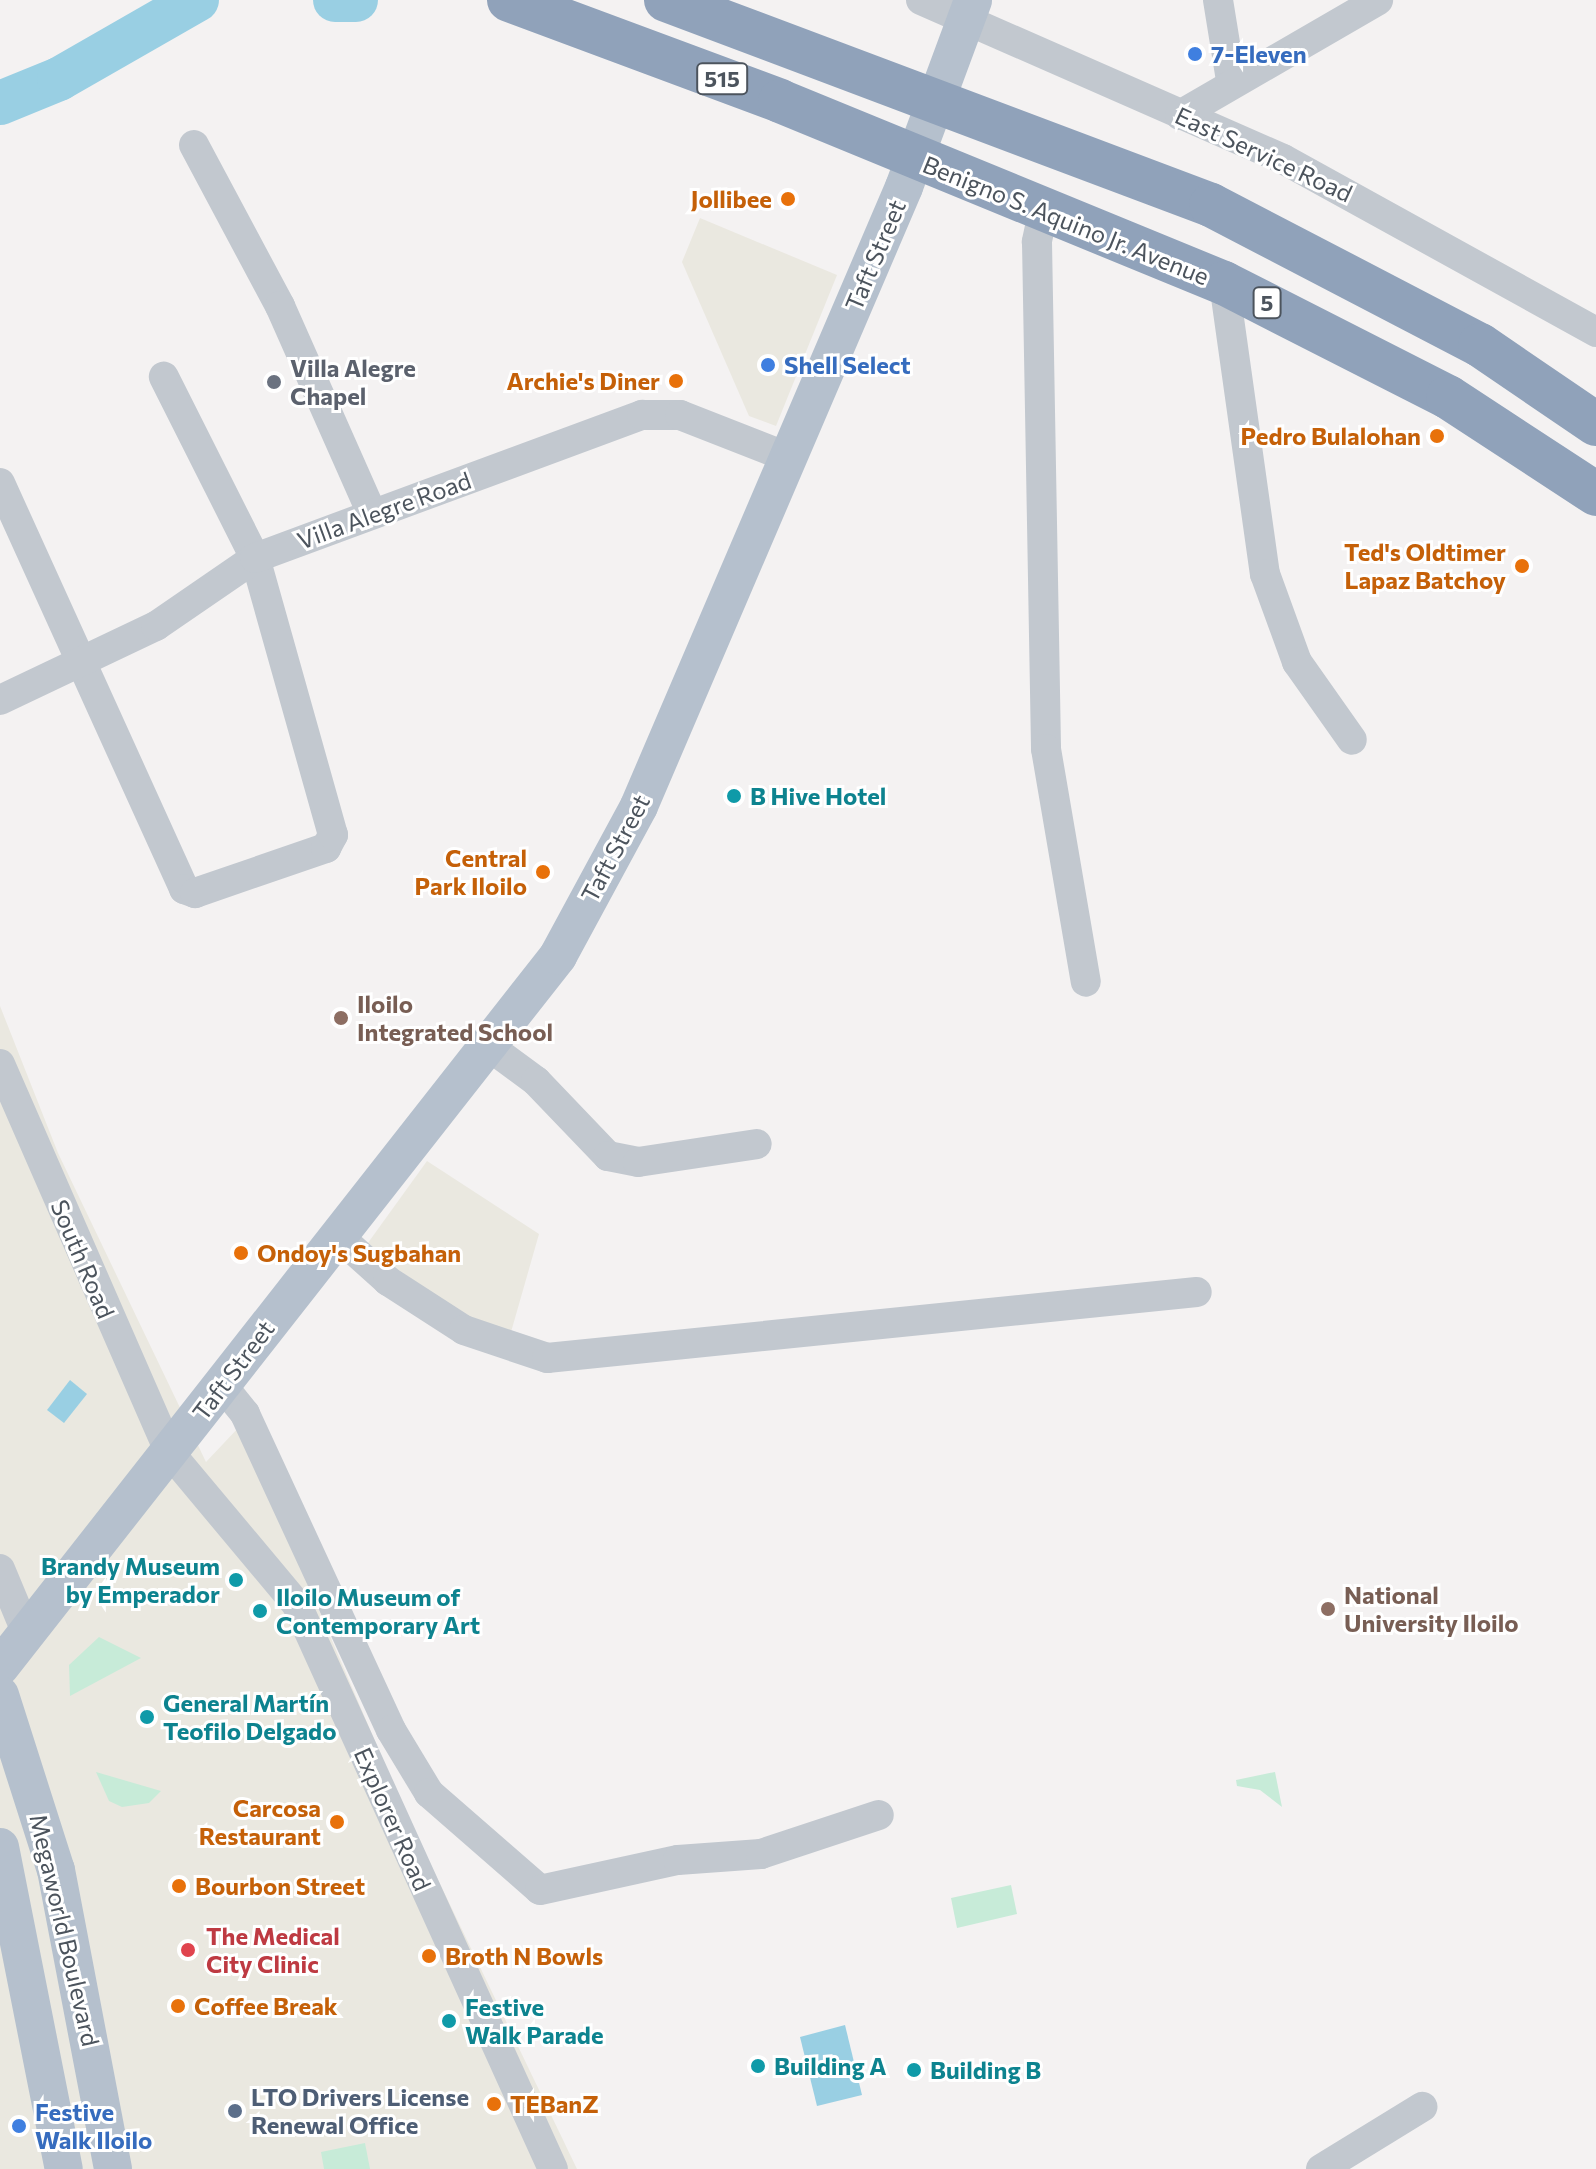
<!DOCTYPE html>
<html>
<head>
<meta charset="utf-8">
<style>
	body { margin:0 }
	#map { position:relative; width:1596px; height:2169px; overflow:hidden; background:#f4f2f2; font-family:Commissioner,sans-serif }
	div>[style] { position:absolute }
	.commercial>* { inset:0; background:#eae8e0 }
	.green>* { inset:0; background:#c7ebd8 }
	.water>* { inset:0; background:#99cfe3 }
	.river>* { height:44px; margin:-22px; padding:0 22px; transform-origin:22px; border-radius:22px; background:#99cfe3 }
	.minor>* { height:30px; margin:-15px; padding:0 15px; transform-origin:15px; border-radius:15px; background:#c2c8cf }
	.major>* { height:38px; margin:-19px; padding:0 19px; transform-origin:19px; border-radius:19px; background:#b5c0cd }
	.highway>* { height:44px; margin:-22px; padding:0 22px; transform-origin:22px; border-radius:22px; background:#90a2ba }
	.dots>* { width:22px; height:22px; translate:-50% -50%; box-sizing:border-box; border:4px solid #fff; border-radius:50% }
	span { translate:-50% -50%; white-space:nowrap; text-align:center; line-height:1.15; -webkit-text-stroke:6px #fff; paint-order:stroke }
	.shield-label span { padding:2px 6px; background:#fff; border:2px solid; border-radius:6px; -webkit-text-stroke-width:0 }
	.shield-label { font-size:22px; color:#4c545d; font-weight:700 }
	.shop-label { font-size:24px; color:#366cbe; font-weight:700 }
	.left { translate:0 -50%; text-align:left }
	.street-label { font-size:24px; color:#4c545d }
	.food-label { font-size:24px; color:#c56008; font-weight:700 }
	.right { translate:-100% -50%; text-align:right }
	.worship-label { font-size:24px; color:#5b616d; font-weight:700 }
	.culture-label { font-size:24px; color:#0d838f; font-weight:700 }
	.education-label { font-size:24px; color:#785e54; font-weight:700 }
	.health-label { font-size:24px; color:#be3a42; font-weight:700 }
	.service-label { font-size:24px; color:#4e5e75; font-weight:700 }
</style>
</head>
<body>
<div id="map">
	<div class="commercial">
		<div style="clip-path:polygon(700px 218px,837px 275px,776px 426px,749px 416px,682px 262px)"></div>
		<div style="clip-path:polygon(0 1006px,58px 1153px,206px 1462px,240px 1426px,405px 1811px,577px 2169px,0 2169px)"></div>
		<div style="clip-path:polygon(427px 1161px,539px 1234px,511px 1332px,465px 1316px,365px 1247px)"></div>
	</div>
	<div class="green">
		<div style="clip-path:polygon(99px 1637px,141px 1658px,70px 1696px,69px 1665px)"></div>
		<div style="clip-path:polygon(96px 1772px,161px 1791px,149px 1803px,122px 1807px,109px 1801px)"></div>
		<div style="clip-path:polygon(1275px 1772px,1282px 1807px,1260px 1790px,1237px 1786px,1236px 1780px)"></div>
		<div style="clip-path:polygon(1011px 1885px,1017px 1914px,957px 1928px,951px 1898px)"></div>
		<div style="clip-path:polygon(365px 2143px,370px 2169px,324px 2169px,321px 2152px)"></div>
	</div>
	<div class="water">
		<div style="clip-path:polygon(70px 1380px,87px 1394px,64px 1423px,47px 1410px)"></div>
		<div style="clip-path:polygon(845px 2025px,862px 2095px,817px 2106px,800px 2037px)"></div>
	</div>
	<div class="river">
		<div style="left:335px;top:0;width:21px"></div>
		<div style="left:0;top:103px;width:64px;rotate:-22.1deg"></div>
		<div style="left:59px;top:79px;width:159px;rotate:-29.8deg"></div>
	</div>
	<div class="minor">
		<div style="left:921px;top:0;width:395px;rotate:23.7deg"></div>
		<div style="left:1283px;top:159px;width:358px;rotate:28.9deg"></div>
		<div style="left:1218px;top:0;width:81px;rotate:80.8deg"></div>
		<div style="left:1180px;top:115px;width:229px;rotate:-30.1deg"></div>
		<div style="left:194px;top:145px;width:183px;rotate:61.9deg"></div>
		<div style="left:280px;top:306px;width:227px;rotate:66.1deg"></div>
		<div style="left:1044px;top:208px;width:35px;rotate:102deg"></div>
		<div style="left:1037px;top:242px;width:507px;rotate:88.98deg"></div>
		<div style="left:1046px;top:749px;width:236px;rotate:80.3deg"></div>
		<div style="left:1224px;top:283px;width:294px;rotate:82deg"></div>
		<div style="left:1265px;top:574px;width:94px;rotate:70deg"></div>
		<div style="left:1297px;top:662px;width:95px;rotate:54.8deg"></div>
		<div style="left:0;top:483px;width:446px;rotate:65.6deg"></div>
		<div style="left:184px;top:889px;width:12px;rotate:20deg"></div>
		<div style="left:195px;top:893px;width:139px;rotate:-19deg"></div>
		<div style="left:326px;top:848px;width:15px;rotate:-62deg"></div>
		<div style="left:333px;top:835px;width:288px;rotate:-105.7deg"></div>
		<div style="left:255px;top:558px;width:203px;rotate:-116.7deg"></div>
		<div style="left:0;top:700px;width:173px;rotate:-25.4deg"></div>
		<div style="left:156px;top:626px;width:120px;rotate:-34.5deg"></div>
		<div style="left:255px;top:558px;width:413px;rotate:-20.3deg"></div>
		<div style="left:642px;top:415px;width:38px"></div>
		<div style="left:680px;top:415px;width:118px;rotate:21.4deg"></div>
		<div style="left:487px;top:1045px;width:61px;rotate:36.3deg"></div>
		<div style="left:536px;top:1081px;width:104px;rotate:46.2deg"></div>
		<div style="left:608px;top:1156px;width:31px;rotate:11deg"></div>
		<div style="left:638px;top:1162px;width:120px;rotate:-8.6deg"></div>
		<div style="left:0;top:1064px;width:425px;rotate:66.4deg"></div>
		<div style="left:170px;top:1453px;width:198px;rotate:50.1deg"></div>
		<div style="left:297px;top:1605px;width:619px;rotate:65.59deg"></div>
		<div style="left:337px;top:1235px;width:69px;rotate:42deg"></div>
		<div style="left:388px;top:1281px;width:90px;rotate:32.8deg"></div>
		<div style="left:464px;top:1330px;width:88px;rotate:18.6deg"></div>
		<div style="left:547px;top:1358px;width:653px;rotate:-5.8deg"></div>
		<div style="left:221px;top:1384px;width:38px;rotate:51deg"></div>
		<div style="left:245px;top:1414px;width:348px;rotate:65.2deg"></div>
		<div style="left:391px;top:1730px;width:74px;rotate:58.9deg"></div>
		<div style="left:429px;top:1793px;width:147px;rotate:41.1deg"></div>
		<div style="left:540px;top:1890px;width:141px;rotate:-12.3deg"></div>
		<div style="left:678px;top:1860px;width:83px;rotate:-4.1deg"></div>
		<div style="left:761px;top:1854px;width:124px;rotate:-18.3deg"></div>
		<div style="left:0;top:1569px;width:70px;rotate:67.4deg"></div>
		<div style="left:1321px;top:2169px;width:119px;rotate:-31.5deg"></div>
	</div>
	<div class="major">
		<div style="left:0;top:1667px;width:904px;rotate:-51.87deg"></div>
		<div style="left:558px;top:956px;width:170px;rotate:-61.6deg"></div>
		<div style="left:639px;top:806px;width:673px;rotate:-66.82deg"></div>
		<div style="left:904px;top:187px;width:199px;rotate:-69.7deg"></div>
		<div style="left:0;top:1695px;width:184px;rotate:72.3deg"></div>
		<div style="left:56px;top:1870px;width:304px;rotate:79.2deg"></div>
		<div style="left:0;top:1847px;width:328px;rotate:78.8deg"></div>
	</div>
	<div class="highway">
		<div style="left:509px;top:0;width:289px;rotate:20.4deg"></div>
		<div style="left:780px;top:101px;width:480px;rotate:22.3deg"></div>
		<div style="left:1224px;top:283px;width:251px;rotate:27deg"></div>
		<div style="left:1448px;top:397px;width:177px;rotate:33.2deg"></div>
		<div style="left:666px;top:0;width:582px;rotate:20.61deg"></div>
		<div style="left:1211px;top:205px;width:303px;rotate:27.5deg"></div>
		<div style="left:1480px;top:345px;width:140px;rotate:34.3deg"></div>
	</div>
	<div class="dots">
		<div style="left:1195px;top:54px;background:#3f7fe0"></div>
		<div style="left:788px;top:199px;background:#e8710a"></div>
		<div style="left:768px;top:365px;background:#3f7fe0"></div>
		<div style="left:676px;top:381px;background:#e8710a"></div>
		<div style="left:274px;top:382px;background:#6b7280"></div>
		<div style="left:1437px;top:436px;background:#e8710a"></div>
		<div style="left:1522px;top:566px;background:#e8710a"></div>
		<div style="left:734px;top:796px;background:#0f9aa8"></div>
		<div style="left:543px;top:872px;background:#e8710a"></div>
		<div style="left:341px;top:1018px;background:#8d6e63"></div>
		<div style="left:241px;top:1253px;background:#e8710a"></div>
		<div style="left:236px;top:1580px;background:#0f9aa8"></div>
		<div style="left:1328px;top:1609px;background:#8d6e63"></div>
		<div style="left:260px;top:1611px;background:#0f9aa8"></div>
		<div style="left:147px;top:1717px;background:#0f9aa8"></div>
		<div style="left:337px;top:1822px;background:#e8710a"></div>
		<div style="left:179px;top:1886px;background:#e8710a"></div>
		<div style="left:188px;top:1950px;background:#e0444e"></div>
		<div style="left:429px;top:1956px;background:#e8710a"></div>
		<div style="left:178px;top:2006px;background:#e8710a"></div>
		<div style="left:449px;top:2021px;background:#0f9aa8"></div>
		<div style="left:758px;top:2066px;background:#0f9aa8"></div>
		<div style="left:914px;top:2070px;background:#0f9aa8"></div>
		<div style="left:494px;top:2104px;background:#e8710a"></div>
		<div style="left:235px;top:2111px;background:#5c6f8a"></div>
		<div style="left:19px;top:2126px;background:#3f7fe0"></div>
	</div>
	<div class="shield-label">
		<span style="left:722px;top:79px">515</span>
		<span style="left:1267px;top:303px">5</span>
	</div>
	<div class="shop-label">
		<span class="left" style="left:1211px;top:54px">7-Eleven</span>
		<span class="left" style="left:784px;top:365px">Shell Select</span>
		<span class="left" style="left:35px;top:2126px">Festive<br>Walk Iloilo</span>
	</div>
	<div class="street-label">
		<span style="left:1264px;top:154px;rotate:25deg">East Service Road</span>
		<span style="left:1066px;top:220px;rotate:22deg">Benigno S. Aquino Jr. Avenue</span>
		<span style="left:875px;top:255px;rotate:-67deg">Taft Street</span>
		<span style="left:384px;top:510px;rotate:-20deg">Villa Alegre Road</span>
		<span style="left:615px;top:848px;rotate:-62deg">Taft Street</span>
		<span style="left:83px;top:1259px;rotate:67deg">South Road</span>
		<span style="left:233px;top:1370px;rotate:-53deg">Taft Street</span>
		<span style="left:393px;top:1819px;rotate:66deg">Explorer Road</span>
		<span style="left:65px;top:1930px;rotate:77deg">Megaworld Boulevard</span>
	</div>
	<div class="food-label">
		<span class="right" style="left:772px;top:199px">Jollibee</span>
		<span class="right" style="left:660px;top:381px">Archie's Diner</span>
		<span class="right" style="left:1421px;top:436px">Pedro Bulalohan</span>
		<span class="right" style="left:1506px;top:566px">Ted's Oldtimer<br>Lapaz Batchoy</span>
		<span class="right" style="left:527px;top:872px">Central<br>Park Iloilo</span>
		<span class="left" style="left:257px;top:1253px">Ondoy's Sugbahan</span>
		<span class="right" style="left:321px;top:1822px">Carcosa<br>Restaurant</span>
		<span class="left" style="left:195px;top:1886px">Bourbon Street</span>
		<span class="left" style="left:445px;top:1956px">Broth N Bowls</span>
		<span class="left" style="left:194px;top:2006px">Coffee Break</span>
		<span class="left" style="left:510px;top:2104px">TEBanZ</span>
	</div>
	<div class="worship-label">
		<span class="left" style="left:290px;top:382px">Villa Alegre<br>Chapel</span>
	</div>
	<div class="culture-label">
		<span class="left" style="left:750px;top:796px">B Hive Hotel</span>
		<span class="right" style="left:220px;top:1580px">Brandy Museum<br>by Emperador</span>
		<span class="left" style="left:276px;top:1611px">Iloilo Museum of<br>Contemporary Art</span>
		<span class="left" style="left:163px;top:1717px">General Martín<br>Teofilo Delgado</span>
		<span class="left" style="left:465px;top:2021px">Festive<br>Walk Parade</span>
		<span class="left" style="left:774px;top:2066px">Building A</span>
		<span class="left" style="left:930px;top:2070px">Building B</span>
	</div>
	<div class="education-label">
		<span class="left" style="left:357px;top:1018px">Iloilo<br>Integrated School</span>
		<span class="left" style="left:1344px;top:1609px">National<br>University Iloilo</span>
	</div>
	<div class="health-label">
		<span class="left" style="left:206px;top:1950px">The Medical<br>City Clinic</span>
	</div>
	<div class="service-label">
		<span class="left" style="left:251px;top:2111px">LTO Drivers License<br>Renewal Office</span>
	</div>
</div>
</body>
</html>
